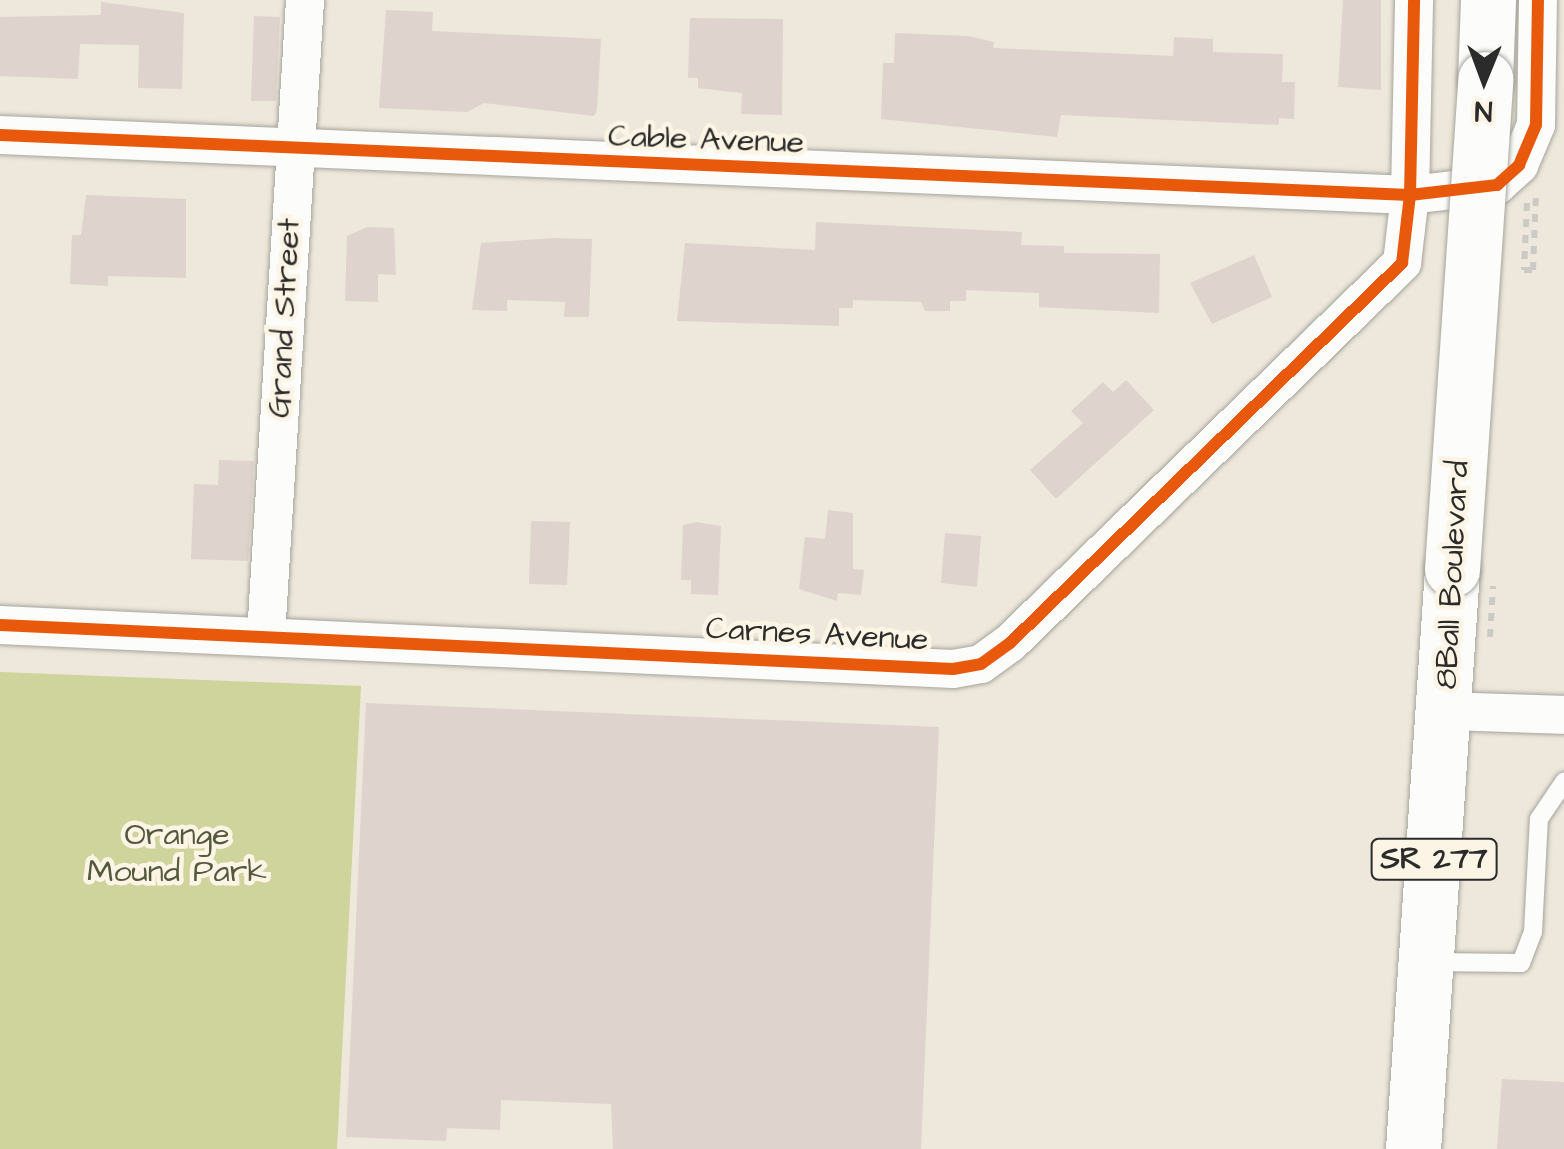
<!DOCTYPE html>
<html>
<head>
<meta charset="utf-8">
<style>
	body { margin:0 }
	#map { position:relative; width:1564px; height:1149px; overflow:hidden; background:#ede8db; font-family:"Architects Daughter",sans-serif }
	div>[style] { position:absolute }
	.green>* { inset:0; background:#ced49b }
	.building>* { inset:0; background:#dfd3cd }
	.path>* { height:6px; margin-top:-3px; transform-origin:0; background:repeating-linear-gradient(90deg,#cbcac7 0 8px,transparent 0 16px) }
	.roads { filter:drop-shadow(0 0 2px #a7a49d) drop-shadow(0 0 2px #a7a49d) }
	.lane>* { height:18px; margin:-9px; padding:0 9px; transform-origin:9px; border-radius:9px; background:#fcfcfa }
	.street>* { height:38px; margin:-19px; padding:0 19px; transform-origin:19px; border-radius:19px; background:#fcfcfa }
	.primary>* { height:55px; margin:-27.5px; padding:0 27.5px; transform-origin:27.5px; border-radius:27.5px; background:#fcfcfa }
	.path-bridge>* { height:6px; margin-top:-3px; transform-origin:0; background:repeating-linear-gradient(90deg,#cbcac7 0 8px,transparent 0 16px) }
	.bridges { filter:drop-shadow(0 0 2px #a7a49d) drop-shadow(0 0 2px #a7a49d) }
	.primary-bridge>* { height:55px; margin:-27.5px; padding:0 27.5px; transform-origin:27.5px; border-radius:27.5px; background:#fcfcfa }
	.cycleway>* { height:12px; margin:-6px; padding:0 6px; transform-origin:6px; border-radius:6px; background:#e8590c }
	span { translate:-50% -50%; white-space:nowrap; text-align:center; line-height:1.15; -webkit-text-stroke:9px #fcf5e5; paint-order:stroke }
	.shield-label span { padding:2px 8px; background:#fcf5e5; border:2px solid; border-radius:8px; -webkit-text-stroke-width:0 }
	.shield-label { font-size:30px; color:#2b2b2b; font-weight:700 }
	.street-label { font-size:32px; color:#2b2b2b }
	.park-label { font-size:32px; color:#54593d }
	.north { position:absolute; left:1434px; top:30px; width:100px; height:100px; -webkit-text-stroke:8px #fcf5e5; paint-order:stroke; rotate:181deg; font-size:28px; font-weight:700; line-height:40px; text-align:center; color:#2b2b2b }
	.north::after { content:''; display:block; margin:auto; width:35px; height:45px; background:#2b2b2b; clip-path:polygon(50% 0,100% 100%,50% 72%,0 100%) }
</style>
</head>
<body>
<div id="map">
	<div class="green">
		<div style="clip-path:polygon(0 672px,361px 686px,337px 1149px,0 1149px)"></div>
	</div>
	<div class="building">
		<div style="clip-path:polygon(1343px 0,1381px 0,1381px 90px,1338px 87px)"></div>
		<div style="clip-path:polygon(101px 2px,184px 13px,182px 89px,138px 88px,139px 45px,80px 44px,78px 79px,0 76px,0 17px,101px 15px)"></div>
		<div style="clip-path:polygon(386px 10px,433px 12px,432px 31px,601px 39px,597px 110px,594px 116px,484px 103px,467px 112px,379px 108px)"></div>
		<div style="clip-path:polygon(254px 16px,280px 17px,276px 101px,251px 101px)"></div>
		<div style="clip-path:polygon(690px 18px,783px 19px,782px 115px,741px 114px,742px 93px,698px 88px,698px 78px,688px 78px)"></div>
		<div style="clip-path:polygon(895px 33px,967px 36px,994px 42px,993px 48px,1173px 56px,1174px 37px,1213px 39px,1213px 52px,1283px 54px,1282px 82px,1295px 82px,1294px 119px,1279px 118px,1279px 125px,1061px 115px,1057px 137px,881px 119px,883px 63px,894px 63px)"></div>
		<div style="clip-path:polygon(86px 195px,186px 199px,186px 278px,108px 276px,108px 286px,70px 284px,72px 235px,81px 235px)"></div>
		<div style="clip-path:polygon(816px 222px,1022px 232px,1021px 245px,1064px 246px,1064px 253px,1160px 254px,1159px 313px,1039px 307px,1039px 293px,966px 290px,966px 301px,950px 301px,950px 311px,925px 311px,921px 302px,853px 300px,853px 308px,839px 308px,839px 326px,677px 321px,685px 243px,815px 250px)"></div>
		<div style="clip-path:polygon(367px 227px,394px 228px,396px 275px,378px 274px,378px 302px,345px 301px,347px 236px)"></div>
		<div style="clip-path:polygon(554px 238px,592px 239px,589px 317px,564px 317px,565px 302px,507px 300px,507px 311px,472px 310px,481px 243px)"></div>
		<div style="clip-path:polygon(1254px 255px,1272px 297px,1212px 324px,1190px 283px)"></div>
		<div style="clip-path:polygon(1126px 380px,1154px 410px,1056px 499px,1030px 470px,1083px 423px,1071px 411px,1103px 382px,1113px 392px)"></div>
		<div style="clip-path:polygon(219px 460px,254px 461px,248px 561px,191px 559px,194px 484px,218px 485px)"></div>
		<div style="clip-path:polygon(828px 510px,853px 513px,853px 569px,864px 570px,861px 595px,838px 593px,837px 601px,799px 589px,805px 537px,825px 539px)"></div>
		<div style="clip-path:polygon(531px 521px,570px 522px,567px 585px,529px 584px)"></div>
		<div style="clip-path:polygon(696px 522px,721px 526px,718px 595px,691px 594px,691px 580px,681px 580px,683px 525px)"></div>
		<div style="clip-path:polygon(945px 533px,981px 536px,977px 587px,941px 583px)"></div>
		<div style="clip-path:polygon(366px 703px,939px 727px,921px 1149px,613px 1149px,611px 1104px,501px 1100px,500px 1130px,447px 1128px,446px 1141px,346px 1137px)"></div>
		<div style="clip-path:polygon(1502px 1079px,1564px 1082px,1564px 1149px,1497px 1149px)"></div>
	</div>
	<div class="path">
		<div style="left:1527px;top:203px;width:67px;rotate:92.6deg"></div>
		<div style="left:1524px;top:270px;width:9px"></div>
		<div style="left:1533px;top:270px;width:77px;rotate:-87.8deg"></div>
	</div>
	<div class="roads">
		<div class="lane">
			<div style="left:1429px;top:962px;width:92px;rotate:0.6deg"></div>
			<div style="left:1521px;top:963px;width:33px;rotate:-69deg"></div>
			<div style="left:1533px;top:932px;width:113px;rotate:-87deg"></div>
			<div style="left:1539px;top:819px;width:45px;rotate:-56deg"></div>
		</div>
		<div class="street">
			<div style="left:0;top:135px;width:1411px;rotate:2.44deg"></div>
			<div style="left:1410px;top:195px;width:88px;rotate:-6.6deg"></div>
			<div style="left:1497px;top:185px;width:30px;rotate:-42deg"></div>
			<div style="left:1519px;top:165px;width:43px;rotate:-67deg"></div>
			<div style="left:1536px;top:125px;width:125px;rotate:-89.1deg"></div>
			<div style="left:0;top:625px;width:954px;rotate:2.64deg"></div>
			<div style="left:953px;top:669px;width:28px;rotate:-10deg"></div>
			<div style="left:981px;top:664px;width:36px;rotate:-36deg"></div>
			<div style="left:1010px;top:643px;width:546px;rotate:-44.11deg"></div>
			<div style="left:1402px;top:263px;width:68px;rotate:-83.3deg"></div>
			<div style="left:1410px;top:195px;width:195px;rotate:-88.8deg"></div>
			<div style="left:266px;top:636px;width:637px;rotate:-86.49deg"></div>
			<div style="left:1445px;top:711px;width:119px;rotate:1.9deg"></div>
		</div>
		<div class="primary">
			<div style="left:1485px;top:79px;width:79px;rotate:-87.8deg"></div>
			<div style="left:1413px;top:1149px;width:581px;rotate:-86.15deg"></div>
		</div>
	</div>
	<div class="path-bridge">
		<div style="left:1490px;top:637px;width:51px;rotate:-86.6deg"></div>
	</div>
	<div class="bridges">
		<div class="primary-bridge">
			<div style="left:1452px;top:569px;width:491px;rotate:-86.1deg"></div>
		</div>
	</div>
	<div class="cycleway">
		<div style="left:0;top:135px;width:1411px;rotate:2.44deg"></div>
		<div style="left:1410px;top:195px;width:88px;rotate:-6.6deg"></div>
		<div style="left:1497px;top:185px;width:30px;rotate:-42deg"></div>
		<div style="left:1519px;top:165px;width:43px;rotate:-67deg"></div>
		<div style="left:1536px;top:125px;width:125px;rotate:-89.1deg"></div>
		<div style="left:0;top:625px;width:954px;rotate:2.64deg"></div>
		<div style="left:953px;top:669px;width:28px;rotate:-10deg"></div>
		<div style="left:981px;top:664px;width:36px;rotate:-36deg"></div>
		<div style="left:1010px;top:643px;width:546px;rotate:-44.11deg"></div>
		<div style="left:1402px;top:263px;width:68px;rotate:-83.3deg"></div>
		<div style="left:1410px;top:195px;width:195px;rotate:-88.8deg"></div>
	</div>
	<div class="shield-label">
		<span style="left:1434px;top:859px">SR 277</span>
	</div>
	<div class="street-label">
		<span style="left:706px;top:140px;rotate:2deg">Cable Avenue</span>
		<span style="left:285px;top:318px;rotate:-87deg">Grand Street</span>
		<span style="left:1453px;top:575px;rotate:-87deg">8Ball Boulevard</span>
		<span style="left:817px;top:635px;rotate:3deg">Carnes Avenue</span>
	</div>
	<div class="park-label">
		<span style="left:177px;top:854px">Orange<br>Mound Park</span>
	</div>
	<div class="north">N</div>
</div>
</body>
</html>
